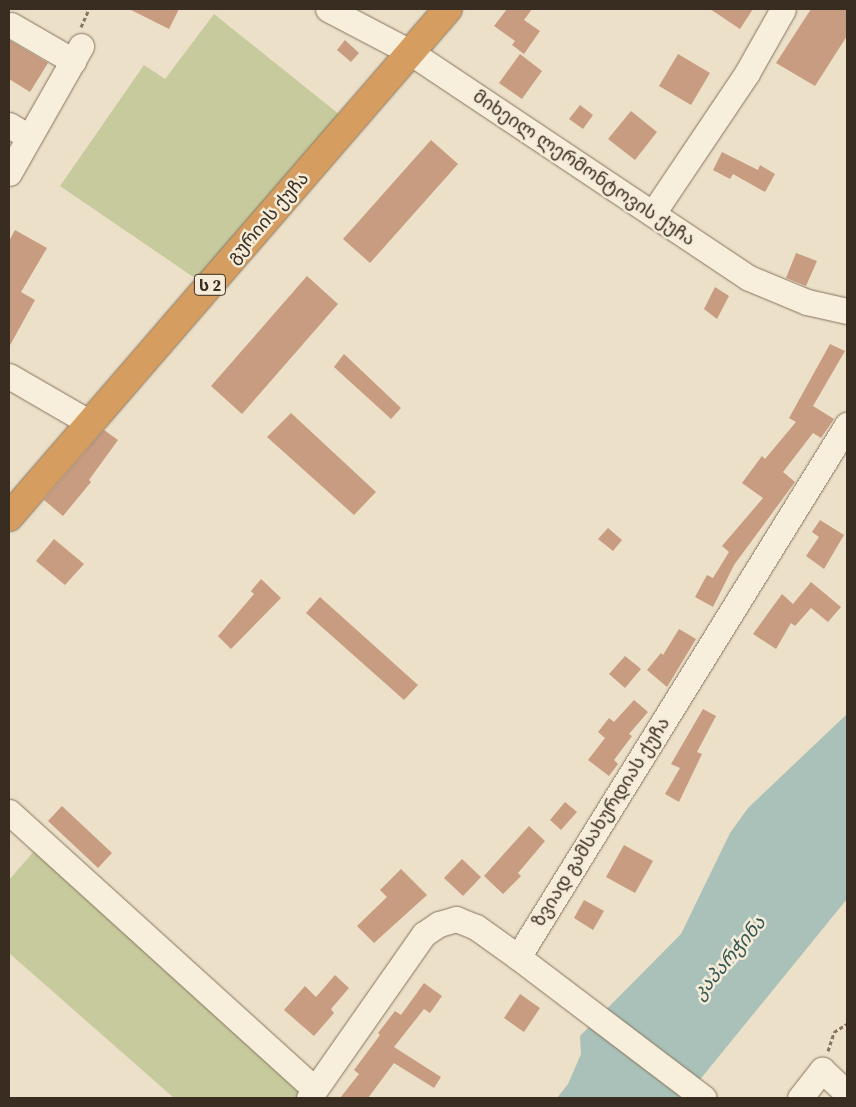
<!DOCTYPE html>
<html>
<head>
<meta charset="utf-8">
<style>
	body { margin:0 }
	#map { position:relative; width:856px; height:1107px; overflow:hidden; background:#ece0c8; font-family:"Source Serif 4","Noto Sans Georgian",serif }
	div>[style] { position:absolute }
	.green>* { inset:0; background:#c6ca9d }
	.water>* { inset:0; background:#a9c1b9 }
	.building>* { inset:0; background:#c89c81 }
	.path>* { height:3px; margin-top:-1.5px; transform-origin:0; background:repeating-linear-gradient(90deg,#87735e 0 4px,transparent 0 6.5px) }
	.roads { filter:drop-shadow(0 0 1px #87735e) drop-shadow(0 0 1px #87735e) }
	.minor>* { height:25px; margin:-12.5px; padding:0 12.5px; transform-origin:12.5px; border-radius:12.5px; background:#f7eedb }
	.highway>* { height:28px; margin:-14px; padding:0 14px; transform-origin:14px; border-radius:14px; background:#d59d5f }
	span { translate:-50% -50%; white-space:nowrap; text-align:center; line-height:1.15; -webkit-text-stroke:5px #f4ebd8; paint-order:stroke }
	.shield-label span { padding:1px 4px; background:#f4ebd8; border:1px solid; border-radius:4px; -webkit-text-stroke-width:0 }
	.shield-label { font-size:16px; color:#392c21; font-weight:700 }
	.street-label { font-size:18px; color:#392c21 }
	.water-label { font-size:19px; color:#315754; font-style:italic }
	.frame { position:absolute; inset:0; border:10px solid #392c21; pointer-events:none }
</style>
</head>
<body>
<div id="map">
	<div class="green">
		<div style="clip-path:polygon(214px 14px,350px 123px,208px 287px,60px 186px,144px 65px,165px 79px)"></div>
		<div style="clip-path:polygon(42px 842px,309px 1098px,174px 1098px,9px 953px,9px 880px)"></div>
	</div>
	<div class="water">
		<div style="clip-path:polygon(847px 714px,847px 899px,685px 1098px,557px 1098px,568px 1084px,581px 1054px,580px 1036px,681px 934px,730px 833px,748px 808px)"></div>
	</div>
	<div class="building">
		<div style="clip-path:polygon(129px 9px,179px 9px,169px 29px)"></div>
		<div style="clip-path:polygon(507px 9px,532px 9px,524px 20px,540px 31px,524px 54px,512px 45px,515px 41px,494px 26px)"></div>
		<div style="clip-path:polygon(710px 9px,753px 9px,740px 29px)"></div>
		<div style="clip-path:polygon(811px 9px,847px 9px,847px 36px,815px 86px,776px 63px)"></div>
		<div style="clip-path:polygon(9px 40px,48px 63px,30px 92px,9px 79px)"></div>
		<div style="clip-path:polygon(345px 40px,359px 53px,351px 62px,337px 50px)"></div>
		<div style="clip-path:polygon(520px 54px,542px 71px,522px 99px,499px 83px)"></div>
		<div style="clip-path:polygon(678px 54px,710px 73px,691px 105px,659px 86px)"></div>
		<div style="clip-path:polygon(580px 105px,593px 115px,583px 129px,569px 119px)"></div>
		<div style="clip-path:polygon(631px 111px,657px 132px,635px 160px,608px 139px)"></div>
		<div style="clip-path:polygon(431px 140px,458px 164px,370px 263px,343px 239px)"></div>
		<div style="clip-path:polygon(722px 152px,758px 170px,760px 165px,775px 174px,765px 192px,733px 174px,730px 179px,713px 170px)"></div>
		<div style="clip-path:polygon(15px 230px,47px 248px,21px 292px,35px 300px,9px 347px,9px 241px)"></div>
		<div style="clip-path:polygon(796px 253px,817px 261px,806px 286px,786px 278px)"></div>
		<div style="clip-path:polygon(307px 276px,338px 304px,242px 414px,211px 386px)"></div>
		<div style="clip-path:polygon(715px 287px,729px 296px,717px 319px,704px 309px)"></div>
		<div style="clip-path:polygon(830px 344px,845px 351px,813px 406px,834px 419px,821px 438px,813px 433px,783px 472px,795px 482px,734px 565px,713px 607px,695px 597px,707px 575px,713px 578px,729px 552px,722px 546px,763px 498px,742px 483px,762px 456px,765px 459px,796px 422px,789px 418px)"></div>
		<div style="clip-path:polygon(344px 354px,401px 408px,391px 419px,334px 367px)"></div>
		<div style="clip-path:polygon(291px 413px,376px 492px,354px 515px,267px 437px)"></div>
		<div style="clip-path:polygon(104px 430px,118px 440px,89px 480px,91px 482px,63px 516px,44px 500px)"></div>
		<div style="clip-path:polygon(820px 520px,844px 535px,824px 569px,806px 556px,819px 537px,812px 532px)"></div>
		<div style="clip-path:polygon(608px 528px,622px 540px,613px 551px,598px 539px)"></div>
		<div style="clip-path:polygon(54px 539px,84px 564px,65px 585px,36px 561px)"></div>
		<div style="clip-path:polygon(261px 579px,281px 598px,231px 649px,218px 636px,254px 594px,251px 591px)"></div>
		<div style="clip-path:polygon(811px 582px,841px 607px,828px 622px,811px 608px,795px 626px,791px 623px,776px 649px,753px 634px,782px 594px,793px 604px)"></div>
		<div style="clip-path:polygon(320px 597px,418px 685px,404px 700px,306px 613px)"></div>
		<div style="clip-path:polygon(679px 629px,696px 639px,667px 687px,647px 670px,661px 653px,663px 655px)"></div>
		<div style="clip-path:polygon(625px 656px,641px 669px,625px 688px,609px 674px)"></div>
		<div style="clip-path:polygon(634px 700px,648px 712px,629px 734px,632px 736px,614px 760px,618px 764px,609px 776px,588px 760px,605px 738px,598px 732px,609px 718px,614px 722px)"></div>
		<div style="clip-path:polygon(703px 709px,716px 716px,697px 752px,702px 754px,679px 802px,665px 794px,680px 768px,671px 764px)"></div>
		<div style="clip-path:polygon(565px 802px,577px 812px,561px 830px,550px 820px)"></div>
		<div style="clip-path:polygon(62px 806px,112px 853px,98px 868px,48px 821px)"></div>
		<div style="clip-path:polygon(529px 826px,545px 841px,518px 873px,521px 876px,503px 894px,484px 876px)"></div>
		<div style="clip-path:polygon(624px 845px,653px 861px,635px 893px,606px 877px)"></div>
		<div style="clip-path:polygon(462px 859px,481px 877px,463px 896px,444px 878px)"></div>
		<div style="clip-path:polygon(401px 869px,427px 895px,374px 943px,357px 926px,387px 897px,380px 890px)"></div>
		<div style="clip-path:polygon(584px 900px,604px 911px,593px 930px,574px 918px)"></div>
		<div style="clip-path:polygon(335px 975px,349px 988px,331px 1009px,334px 1013px,314px 1036px,284px 1010px,305px 986px,316px 997px)"></div>
		<div style="clip-path:polygon(424px 983px,442px 996px,430px 1013px,424px 1009px,394px 1047px,441px 1077px,434px 1088px,394px 1063px,368px 1098px,340px 1098px,359px 1074px,354px 1070px,380px 1035px,378px 1033px,395px 1011px,401px 1015px)"></div>
		<div style="clip-path:polygon(520px 994px,540px 1008px,524px 1032px,504px 1018px)"></div>
	</div>
	<div class="path">
		<div style="left:81px;top:27px;width:20px;rotate:-66deg"></div>
		<div style="left:828px;top:1051px;width:20px;rotate:-72deg"></div>
		<div style="left:834px;top:1032px;width:15px;rotate:-32deg"></div>
	</div>
	<div class="roads">
		<div class="minor">
			<div style="left:328px;top:9px;width:93px;rotate:27.7deg"></div>
			<div style="left:410px;top:52px;width:407px;rotate:33.7deg"></div>
			<div style="left:749px;top:278px;width:63px;rotate:22.5deg"></div>
			<div style="left:807px;top:302px;width:41px;rotate:12.7deg"></div>
			<div style="left:11px;top:25px;width:72px;rotate:30.1deg"></div>
			<div style="left:9px;top:125px;width:23px;rotate:31deg"></div>
			<div style="left:9px;top:173px;width:146px;rotate:-60.4deg"></div>
			<div style="left:653px;top:213px;width:169px;rotate:-56.1deg"></div>
			<div style="left:747px;top:73px;width:73px;rotate:-60.6deg"></div>
			<div style="left:9px;top:376px;width:94px;rotate:30.1deg"></div>
			<div style="left:9px;top:812px;width:412px;rotate:42.2deg"></div>
			<div style="left:518px;top:957px;width:626px;rotate:-58.27deg"></div>
			<div style="left:309px;top:1098px;width:200px;rotate:-55deg"></div>
			<div style="left:424px;top:934px;width:18px;rotate:-34deg"></div>
			<div style="left:439px;top:924px;width:18px;rotate:-16deg"></div>
			<div style="left:456px;top:919px;width:22px;rotate:22deg"></div>
			<div style="left:476px;top:927px;width:52px;rotate:35.5deg"></div>
			<div style="left:518px;top:957px;width:233px;rotate:37.2deg"></div>
			<div style="left:800px;top:1098px;width:36px;rotate:-52deg"></div>
			<div style="left:822px;top:1070px;width:34px;rotate:43deg"></div>
		</div>
		<div class="highway">
			<div style="left:9px;top:517px;width:671px;rotate:-49.17deg"></div>
		</div>
	</div>
	<div class="shield-label">
		<span style="left:210px;top:285px">ს 2</span>
	</div>
	<div class="street-label">
		<span style="left:584px;top:168px;rotate:34deg">მიხეილ ლერმონტოვის ქუჩა</span>
		<span style="left:268px;top:218px;rotate:-49deg">გურიის ქუჩა</span>
		<span style="left:601px;top:822px;rotate:-58deg">ზვიად გამსახურდიას ქუჩა</span>
	</div>
	<div class="water-label">
		<span style="left:729px;top:958px;rotate:-50deg">კაპარჭინა</span>
	</div>
	<div class="frame"></div>
</div>
</body>
</html>
